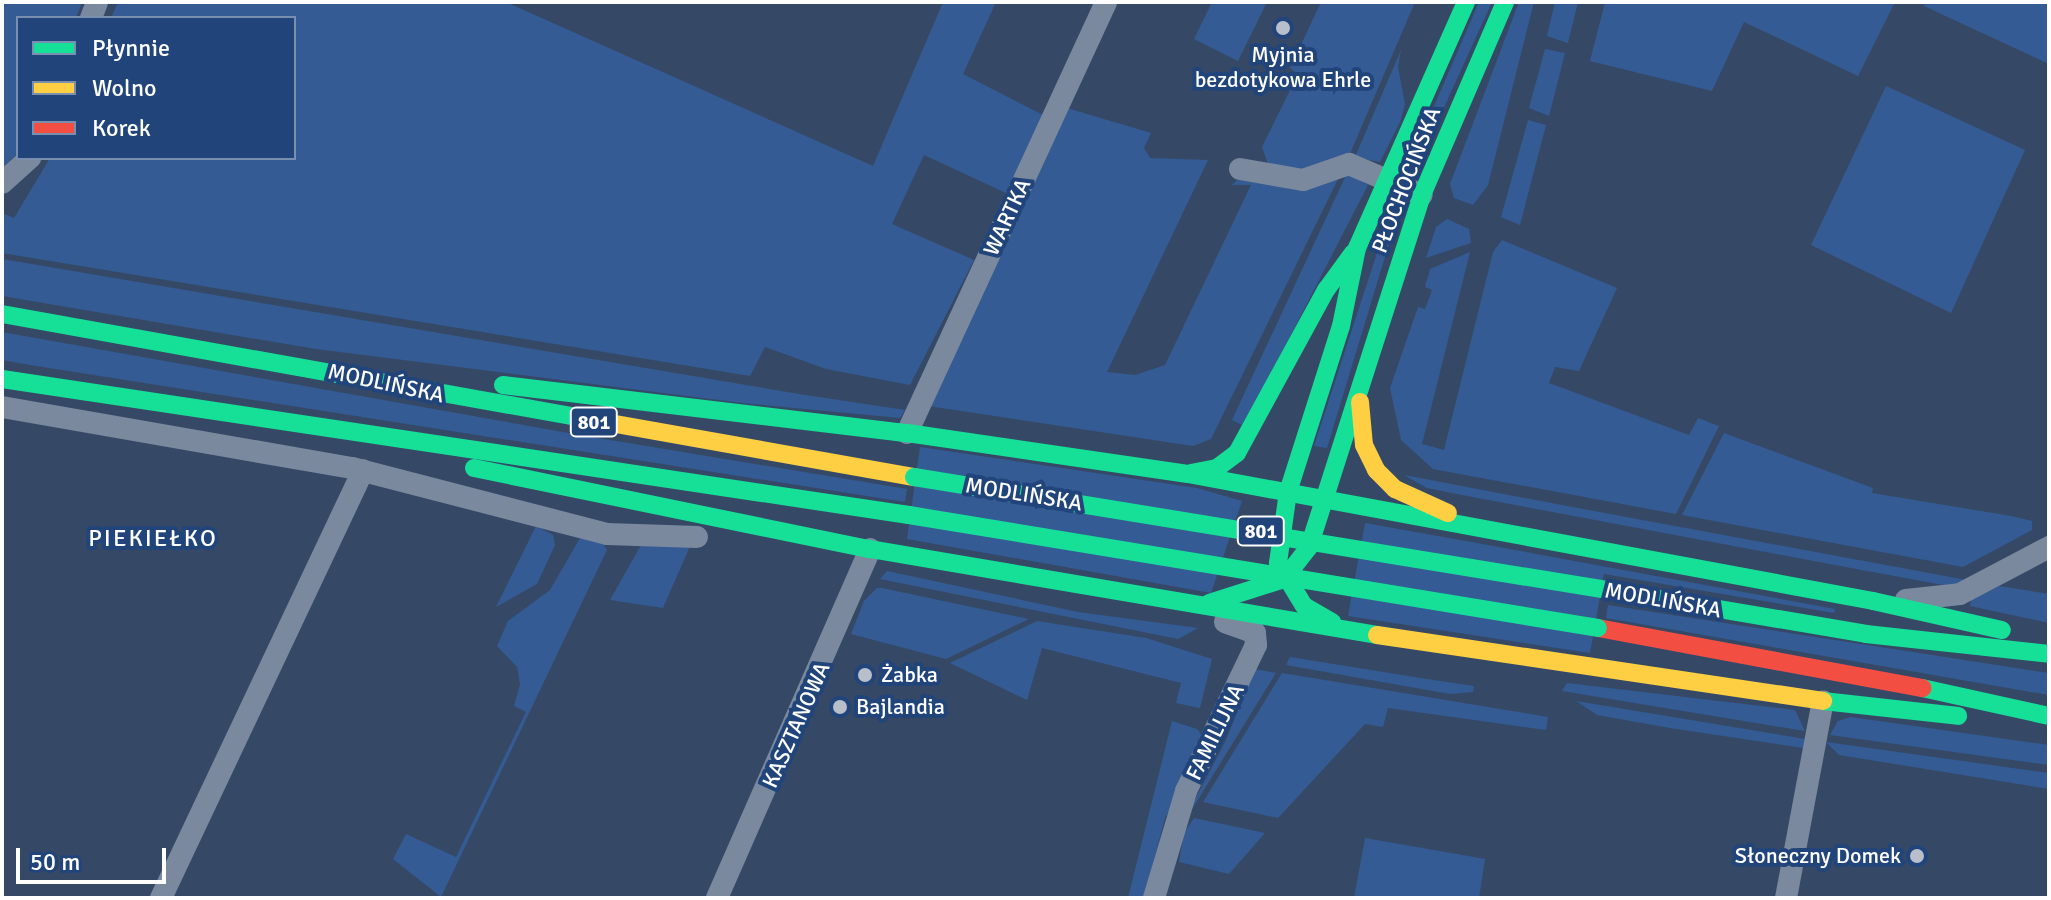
<!DOCTYPE html>
<html>
<head>
<meta charset="utf-8">
<style>
	body { margin:0 }
	#map { position:relative; width:2051px; height:900px; overflow:hidden; background:#354967; font-family:Signika,sans-serif }
	div>[style] { position:absolute }
	.green>* { inset:0; background:#345b93 }
	.street>* { height:22px; margin:-11px; padding:0 11px; transform-origin:11px; border-radius:11px; background:#7a899e }
	.fast>* { height:18px; margin:-9px; padding:0 9px; transform-origin:9px; border-radius:9px; background:#16e098 }
	.slow>* { height:18px; margin:-9px; padding:0 9px; transform-origin:9px; border-radius:9px; background:#ffcf43 }
	.jam>* { height:18px; margin:-9px; padding:0 9px; transform-origin:9px; border-radius:9px; background:#f24e42 }
	.fast-bridge>* { height:18px; margin:-9px; padding:0 9px; transform-origin:9px; border-radius:9px; background:#16e098 }
	.dots>* { width:22px; height:22px; translate:-50% -50%; box-sizing:border-box; border:4px solid #21457b; border-radius:50% }
	span { translate:-50% -50%; white-space:nowrap; text-align:center; line-height:1.15; -webkit-text-stroke:8px #21457b; paint-order:stroke }
	.shield-label span { padding:2px 6px; background:#21457b; border:2px solid; border-radius:6px; -webkit-text-stroke-width:0 }
	.shield-label { font-size:20px; color:#fff; font-weight:700 }
	.poi-label { font-size:22px; color:#fff }
	.left { translate:0 -50%; text-align:left }
	.right { translate:-100% -50%; text-align:right }
	.street-label { font-size:22px; color:#fff }
	.neighbourhood-label { font-size:24px; color:#fff; letter-spacing:2px }
	.frame { position:absolute; inset:0; border:4px solid #fff; pointer-events:none }
	.legend { position:absolute; left:16px; top:16px; width:280px; height:144px; box-sizing:border-box; background:#21457b; border:2px solid #7a8fb0; margin:0; padding:10px 14px; list-style:none; font-size:24px; color:#fff }
	.legend li { display:flex; align-items:center; gap:16px; height:40px }
	.legend b { width:40px; border:2px solid #7a8fb0 }
	.scale { position:absolute; left:16px; top:848px; width:150px; height:36px; box-sizing:border-box; border:4px solid #fff; border-top:0; padding-left:10px; font-size:24px; line-height:28px; white-space:nowrap; color:#fff; -webkit-text-stroke:6px #21457b; paint-order:stroke }
</style>
</head>
<body>
<div id="map">
	<div class="green">
		<div style="clip-path:polygon(2px 2px,82px 2px,76px 18px,18px 18px,18px 153px,2px 168px)"></div>
		<div style="clip-path:polygon(118px 2px,506px 2px,873px 166px,943px 2px,996px 2px,963px 74px,1043px 115px,1006px 193px,924px 155px,892px 224px,974px 260px,910px 385px,826px 369px,765px 347px,750px 376px,2px 253px,2px 213px,14px 218px,50px 158px,294px 158px,294px 18px,111px 18px)"></div>
		<div style="clip-path:polygon(1212px 2px,1267px 2px,1238px 61px,1194px 39px)"></div>
		<div style="clip-path:polygon(1321px 2px,1415px 2px,1349px 156px,1302px 170px,1268px 164px,1262px 147px,1298px 74px,1290px 68px)"></div>
		<div style="clip-path:polygon(1479px 2px,1492px 2px,1411px 180px,1406px 171px)"></div>
		<div style="clip-path:polygon(1519px 2px,1534px 2px,1488px 185px,1473px 205px,1454px 198px,1450px 184px)"></div>
		<div style="clip-path:polygon(1555px 2px,1578px 2px,1568px 43px,1547px 36px)"></div>
		<div style="clip-path:polygon(1605px 2px,1895px 2px,1858px 76px,1744px 22px,1712px 91px,1590px 61px)"></div>
		<div style="clip-path:polygon(1926px 2px,2049px 2px,2049px 64px,1924px 6px)"></div>
		<div style="clip-path:polygon(1545px 49px,1565px 53px,1549px 116px,1529px 108px)"></div>
		<div style="clip-path:polygon(1401px 50px,1398px 67px,1405px 104px,1400px 122px,1380px 162px,1355px 157px)"></div>
		<div style="clip-path:polygon(1886px 86px,2025px 150px,1951px 313px,1811px 245px)"></div>
		<div style="clip-path:polygon(1067px 108px,1151px 133px,1144px 148px,1150px 158px,1208px 160px,1107px 372px,1135px 375px,1165px 365px,1251px 185px,1232px 185px,1237px 180px,1340px 175px,1211px 439px,1193px 446px,928px 406px)"></div>
		<div style="clip-path:polygon(1528px 120px,1546px 125px,1520px 225px,1501px 217px)"></div>
		<div style="clip-path:polygon(1347px 173px,1368px 185px,1244px 426px,1232px 420px)"></div>
		<div style="clip-path:polygon(1401px 204px,1327px 448px,1314px 446px,1392px 207px)"></div>
		<div style="clip-path:polygon(1447px 219px,1469px 229px,1471px 243px,1426px 258px,1436px 227px)"></div>
		<div style="clip-path:polygon(1502px 240px,1617px 288px,1579px 371px,1555px 367px,1549px 383px,1689px 435px,1698px 418px,1719px 426px,1676px 514px,1433px 469px,1401px 440px,1390px 388px,1418px 307px,1425px 309px,1432px 290px,1425px 287px,1430px 269px,1470px 252px,1422px 444px,1444px 450px,1493px 252px)"></div>
		<div style="clip-path:polygon(2px 259px,799px 394px,905px 410px,900px 418px,742px 403px,316px 349px,55px 305px,2px 296px)"></div>
		<div style="clip-path:polygon(2px 332px,574px 434px,907px 489px,905px 502px,30px 365px,2px 360px)"></div>
		<div style="clip-path:polygon(1724px 433px,1873px 488px,1872px 493px,2011px 516px,2032px 521px,2032px 530px,1963px 567px,1682px 515px)"></div>
		<div style="clip-path:polygon(920px 447px,1197px 488px,1242px 501px,1211px 593px,907px 539px)"></div>
		<div style="clip-path:polygon(1404px 475px,1578px 508px,1972px 581px,1954px 587px,1851px 568px,1467px 496px,1427px 488px)"></div>
		<div style="clip-path:polygon(1365px 523px,1488px 545px,1835px 609px,1834px 613px,1604px 574px,1590px 653px,1348px 616px)"></div>
		<div style="clip-path:polygon(536px 526px,553px 535px,555px 545px,537px 584px,496px 607px)"></div>
		<div style="clip-path:polygon(580px 538px,600px 540px,607px 550px,441px 897px,393px 859px,406px 834px,456px 857px,526px 712px,514px 706px,520px 684px,517px 667px,497px 646px,508px 621px,550px 590px)"></div>
		<div style="clip-path:polygon(691px 544px,663px 608px,610px 600px,641px 545px)"></div>
		<div style="clip-path:polygon(887px 571px,1078px 612px,1198px 628px,1178px 639px,880px 579px)"></div>
		<div style="clip-path:polygon(1999px 586px,2049px 594px,2049px 623px,1970px 606px,1971px 600px)"></div>
		<div style="clip-path:polygon(877px 588px,882px 588px,1029px 619px,946px 659px,851px 634px,864px 601px)"></div>
		<div style="clip-path:polygon(1608px 605px,2049px 673px,2049px 695px,1606px 618px)"></div>
		<div style="clip-path:polygon(1037px 621px,1146px 638px,1212px 659px,1200px 708px,1176px 703px,1181px 683px,1042px 648px,1027px 700px,950px 663px)"></div>
		<div style="clip-path:polygon(1290px 657px,1427px 679px,1474px 686px,1473px 692px,1450px 694px,1286px 665px)"></div>
		<div style="clip-path:polygon(1255px 669px,1276px 673px,1178px 832px,1225px 742px)"></div>
		<div style="clip-path:polygon(1282px 673px,1548px 717px,1546px 730px,1388px 708px,1383px 727px,1365px 724px,1278px 818px,1203px 802px)"></div>
		<div style="clip-path:polygon(1567px 683px,1795px 710px,1805px 731px,1562px 691px)"></div>
		<div style="clip-path:polygon(1576px 701px,1805px 739px,1803px 748px,1670px 728px,1597px 715px)"></div>
		<div style="clip-path:polygon(1851px 717px,2049px 745px,2049px 765px,1830px 735px,1838px 721px)"></div>
		<div style="clip-path:polygon(1172px 721px,1197px 729px,1207px 742px,1165px 818px,1144px 898px,1128px 898px)"></div>
		<div style="clip-path:polygon(1826px 742px,2049px 773px,2049px 789px,1839px 755px)"></div>
		<div style="clip-path:polygon(1194px 818px,1265px 833px,1229px 874px,1179px 862px,1184px 833px)"></div>
		<div style="clip-path:polygon(1365px 838px,1485px 859px,1479px 898px,1354px 898px)"></div>
	</div>
	<div class="street">
		<div style="left:91px;top:18px;width:17px;rotate:-69deg"></div>
		<div style="left:1240px;top:169px;width:64px;rotate:9.9deg"></div>
		<div style="left:1303px;top:180px;width:49px;rotate:-19.2deg"></div>
		<div style="left:1349px;top:164px;width:79px;rotate:23deg"></div>
		<div style="left:2px;top:183px;width:38px;rotate:-42deg"></div>
		<div style="left:2px;top:407px;width:355px;rotate:9.9deg"></div>
		<div style="left:352px;top:468px;width:263px;rotate:14.5deg"></div>
		<div style="left:607px;top:534px;width:90px;rotate:1.9deg"></div>
		<div style="left:907px;top:433px;width:475px;rotate:-65.2deg"></div>
		<div style="left:1906px;top:600px;width:54px;rotate:-6.3deg"></div>
		<div style="left:1960px;top:594px;width:101px;rotate:-27.8deg"></div>
		<div style="left:161px;top:898px;width:473px;rotate:-64.7deg"></div>
		<div style="left:717px;top:898px;width:381px;rotate:-66.3deg"></div>
		<div style="left:1154px;top:898px;width:112px;rotate:-73.3deg"></div>
		<div style="left:1186px;top:791px;width:162px;rotate:-64.4deg"></div>
		<div style="left:1256px;top:645px;width:12px;rotate:-95deg"></div>
		<div style="left:1255px;top:633px;width:32px;rotate:-160deg"></div>
		<div style="left:1786px;top:898px;width:200px;rotate:-79.4deg"></div>
	</div>
	<div class="fast">
		<div style="left:2px;top:314px;width:618px;rotate:10.16deg"></div>
		<div style="left:2px;top:379px;width:917px;rotate:8.53deg"></div>
		<div style="left:503px;top:385px;width:407px;rotate:6.8deg"></div>
		<div style="left:907px;top:433px;width:284px;rotate:8.3deg"></div>
		<div style="left:1188px;top:474px;width:697px;rotate:10.5deg"></div>
		<div style="left:474px;top:468px;width:404px;rotate:11.6deg"></div>
		<div style="left:1191px;top:473px;width:26px;rotate:-11deg"></div>
		<div style="left:1217px;top:468px;width:25px;rotate:-37deg"></div>
		<div style="left:1237px;top:453px;width:186px;rotate:-61.4deg"></div>
		<div style="left:1326px;top:290px;width:46px;rotate:-53.9deg"></div>
		<div style="left:870px;top:549px;width:514px;rotate:9.63deg"></div>
		<div style="left:1607px;top:590px;width:263px;rotate:9.6deg"></div>
		<div style="left:1866px;top:634px;width:184px;rotate:6.2deg"></div>
		<div style="left:1873px;top:601px;width:132px;rotate:12.7deg"></div>
		<div style="left:1209px;top:603px;width:79px;rotate:-17.7deg"></div>
		<div style="left:1284px;top:579px;width:41px;rotate:-52deg"></div>
		<div style="left:1309px;top:547px;width:370px;rotate:-72.2deg"></div>
		<div style="left:1422px;top:195px;width:210px;rotate:-66.7deg"></div>
		<div style="left:1332px;top:622px;width:32px;rotate:-150deg"></div>
		<div style="left:1304px;top:606px;width:50px;rotate:-121.2deg"></div>
		<div style="left:1278px;top:563px;width:72px;rotate:-82deg"></div>
		<div style="left:1288px;top:492px;width:174px;rotate:-72.3deg"></div>
		<div style="left:1341px;top:326px;width:80px;rotate:-78.4deg"></div>
		<div style="left:1357px;top:248px;width:269px;rotate:-66.1deg"></div>
		<div style="left:1922px;top:688px;width:130px;rotate:12.4deg"></div>
		<div style="left:1823px;top:701px;width:136px;rotate:6.3deg"></div>
	</div>
	<div class="slow">
		<div style="left:1360px;top:402px;width:43px;rotate:84.7deg"></div>
		<div style="left:1364px;top:445px;width:28px;rotate:64deg"></div>
		<div style="left:1376px;top:470px;width:27px;rotate:45deg"></div>
		<div style="left:1395px;top:489px;width:58px;rotate:24.4deg"></div>
		<div style="left:610px;top:423px;width:309px;rotate:10.1deg"></div>
		<div style="left:1377px;top:635px;width:451px;rotate:8.4deg"></div>
	</div>
	<div class="jam">
		<div style="left:1598px;top:628px;width:330px;rotate:10.5deg"></div>
	</div>
	<div class="fast-bridge">
		<div style="left:914px;top:477px;width:702px;rotate:9.26deg"></div>
		<div style="left:909px;top:515px;width:698px;rotate:9.31deg"></div>
	</div>
	<div class="dots">
		<div style="left:1283px;top:28px;background:#b8bfca"></div>
		<div style="left:865px;top:675px;background:#b8bfca"></div>
		<div style="left:840px;top:707px;background:#b8bfca"></div>
		<div style="left:1917px;top:856px;background:#b8bfca"></div>
	</div>
	<div class="shield-label">
		<span style="left:594px;top:422px">801</span>
		<span style="left:1261px;top:531px">801</span>
	</div>
	<div class="poi-label">
		<span style="left:1283px;top:67px">Myjnia<br>bezdotykowa Ehrle</span>
		<span class="left" style="left:881px;top:675px">Żabka</span>
		<span class="left" style="left:856px;top:707px">Bajlandia</span>
		<span class="right" style="left:1901px;top:856px">Słoneczny Domek</span>
	</div>
	<div class="street-label">
		<span style="left:1406px;top:180px;rotate:-69deg">PŁOCHOCIŃSKA</span>
		<span style="left:1007px;top:217px;rotate:-65deg">WARTKA</span>
		<span style="left:386px;top:383px;rotate:12deg">MODLIŃSKA</span>
		<span style="left:1024px;top:494px;rotate:9deg">MODLIŃSKA</span>
		<span style="left:1663px;top:600px;rotate:10deg">MODLIŃSKA</span>
		<span style="left:796px;top:725px;rotate:-66deg">KASZTANOWA</span>
		<span style="left:1215px;top:732px;rotate:-64deg">FAMILIJNA</span>
	</div>
	<div class="neighbourhood-label">
		<span style="left:153px;top:539px">PIEKIEŁKO</span>
	</div>
	<div class="frame"></div>
	<ul class="legend">
	<li><b style="height:10px;background:#16e098"></b>Płynnie</li>
	<li><b style="height:10px;background:#ffcf43"></b>Wolno</li>
	<li><b style="height:10px;background:#f24e42"></b>Korek</li>
	</ul>
	<div class="scale">50 m</div>
</div>
</body>
</html>
